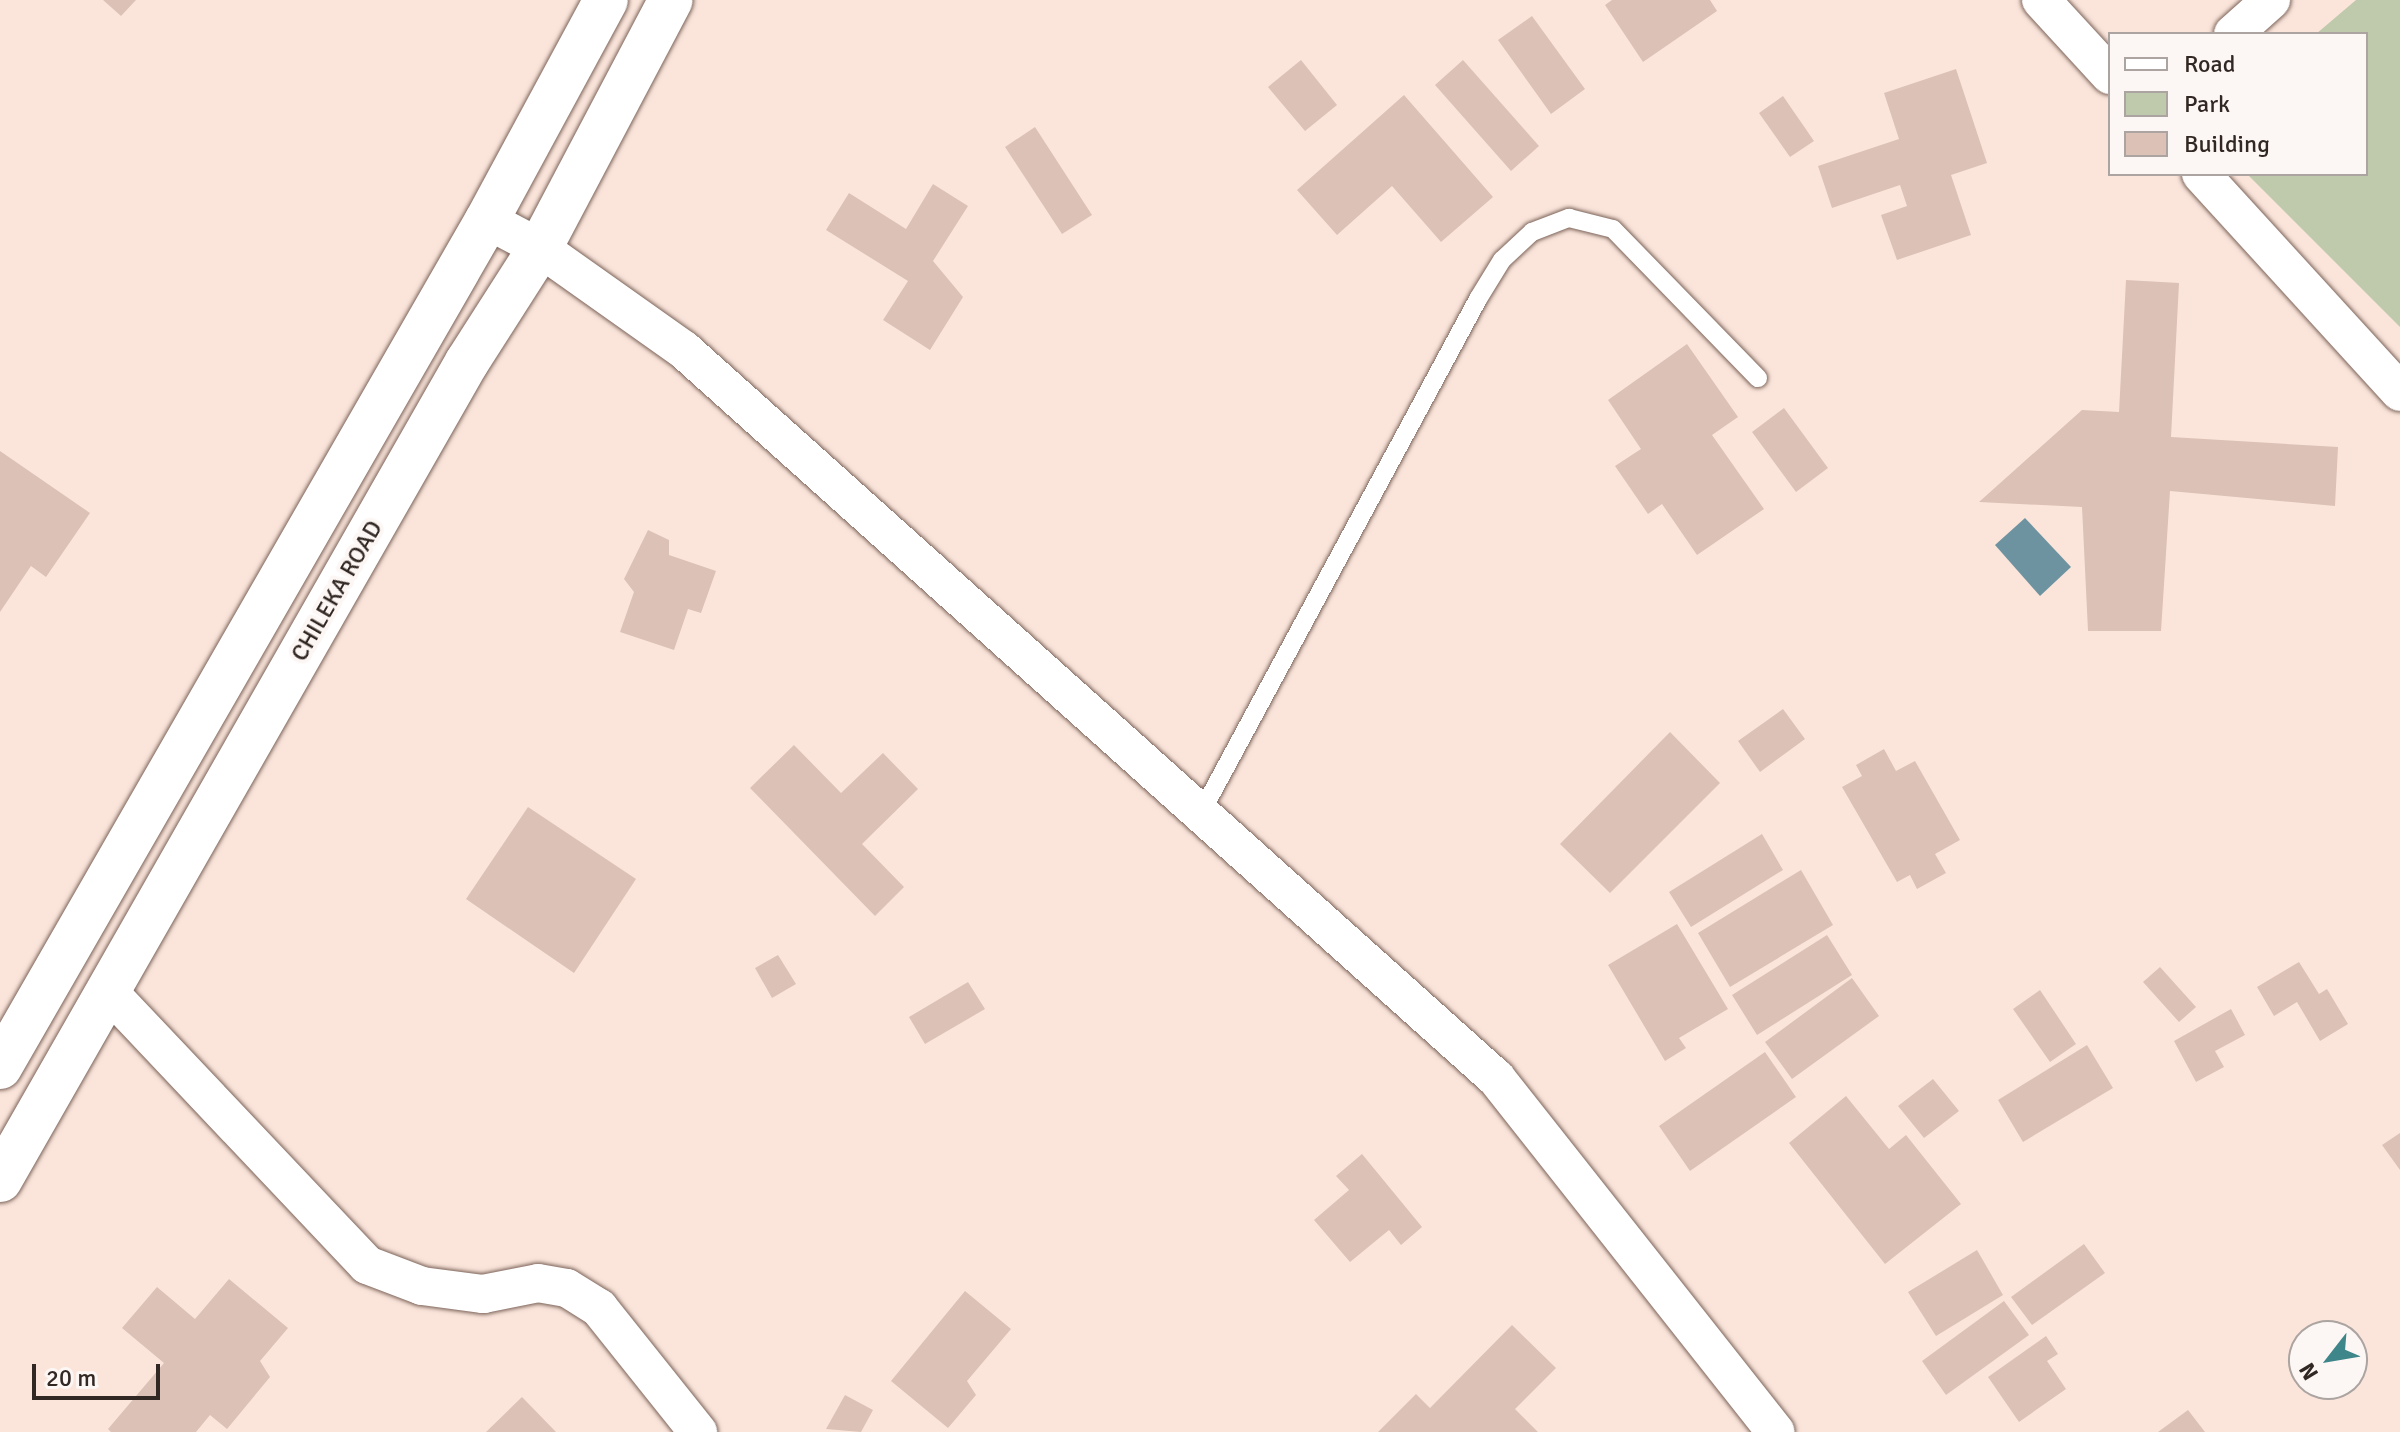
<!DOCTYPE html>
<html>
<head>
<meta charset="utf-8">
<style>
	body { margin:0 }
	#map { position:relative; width:2400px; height:1432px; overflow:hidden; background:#fbe5db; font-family:Signika,sans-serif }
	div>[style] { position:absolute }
	.green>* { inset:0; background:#becaab }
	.water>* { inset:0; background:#6d93a0 }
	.building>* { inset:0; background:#dcc1b6 }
	.roads { filter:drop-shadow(0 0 2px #7b6359) drop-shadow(0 0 2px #7b6359) }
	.lane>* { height:18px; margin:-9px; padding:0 9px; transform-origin:9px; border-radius:9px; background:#fff }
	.street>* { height:38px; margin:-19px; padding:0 19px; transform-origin:19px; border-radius:19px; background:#fff }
	.highway>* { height:44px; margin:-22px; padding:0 22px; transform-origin:22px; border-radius:22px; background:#fff }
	span { translate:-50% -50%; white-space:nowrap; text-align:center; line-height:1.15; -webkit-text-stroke:8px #fcf6f4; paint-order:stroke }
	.street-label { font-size:24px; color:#322823 }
	.legend { position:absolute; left:2108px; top:32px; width:260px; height:144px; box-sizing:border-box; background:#fcf6f4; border:2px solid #aba4a0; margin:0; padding:10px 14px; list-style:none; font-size:24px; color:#322823 }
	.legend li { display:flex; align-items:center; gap:16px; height:40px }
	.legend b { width:40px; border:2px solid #aba4a0 }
	.north { position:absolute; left:2288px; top:1320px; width:80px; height:80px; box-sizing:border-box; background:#fcf6f4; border:2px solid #aba4a0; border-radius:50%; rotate:239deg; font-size:22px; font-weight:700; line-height:32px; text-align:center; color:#322823 }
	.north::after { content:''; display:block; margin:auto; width:28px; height:36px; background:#3e8689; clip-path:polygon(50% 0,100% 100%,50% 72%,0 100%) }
	.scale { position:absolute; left:32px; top:1364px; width:128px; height:36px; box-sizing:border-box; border:4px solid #322823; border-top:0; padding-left:10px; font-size:24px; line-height:28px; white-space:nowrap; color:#322823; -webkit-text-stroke:6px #fcf6f4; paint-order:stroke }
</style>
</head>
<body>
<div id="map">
	<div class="green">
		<div style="clip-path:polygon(2356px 0,2400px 0,2400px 327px,2247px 174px,2366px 174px,2366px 34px,2316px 34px)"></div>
	</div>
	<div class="water">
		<div style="clip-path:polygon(2025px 518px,2071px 567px,2040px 596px,1995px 545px)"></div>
	</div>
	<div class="building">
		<div style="clip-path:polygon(103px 0,136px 0,121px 16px)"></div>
		<div style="clip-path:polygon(1612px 0,1710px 0,1717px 11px,1643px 62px,1605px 5px)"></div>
		<div style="clip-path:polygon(1532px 16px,1585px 89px,1551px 114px,1498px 40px)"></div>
		<div style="clip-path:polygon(1301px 60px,1337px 105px,1305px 131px,1268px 87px)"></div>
		<div style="clip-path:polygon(1463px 60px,1539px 146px,1511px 171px,1435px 85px)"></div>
		<div style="clip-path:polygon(1956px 69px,1987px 163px,1951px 175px,1971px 235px,1897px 260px,1881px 215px,1907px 206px,1900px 185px,1832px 208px,1818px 166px,1899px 139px,1884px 93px)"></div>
		<div style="clip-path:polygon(1404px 95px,1493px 197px,1441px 242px,1392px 186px,1337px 235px,1297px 190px)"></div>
		<div style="clip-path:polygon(1783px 96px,1814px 141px,1790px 157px,1759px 113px)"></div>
		<div style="clip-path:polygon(1035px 127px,1092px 215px,1062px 234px,1005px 147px)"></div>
		<div style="clip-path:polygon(933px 184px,968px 206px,933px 261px,963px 297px,930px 350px,883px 320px,908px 281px,826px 230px,849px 193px,906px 229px)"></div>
		<div style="clip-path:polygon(2126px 280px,2179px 283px,2171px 437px,2338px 447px,2335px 506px,2170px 491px,2161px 631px,2088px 631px,2082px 507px,1979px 502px,2082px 410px,2119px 412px)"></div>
		<div style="clip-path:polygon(1687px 344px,1738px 417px,1712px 435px,1764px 509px,1697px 555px,1662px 504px,1648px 514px,1615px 466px,1641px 449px,1608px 400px)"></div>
		<div style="clip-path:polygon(1784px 408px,1828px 468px,1796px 492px,1752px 432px)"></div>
		<div style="clip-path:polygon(0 451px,90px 513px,46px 577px,31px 566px,0 612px)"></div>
		<div style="clip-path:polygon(648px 530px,669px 540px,669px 555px,716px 571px,701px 613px,688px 609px,674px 650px,620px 632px,634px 592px,624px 579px)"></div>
		<div style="clip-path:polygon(1783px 709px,1805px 739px,1760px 772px,1738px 741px)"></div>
		<div style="clip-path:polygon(1670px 732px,1720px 783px,1610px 893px,1560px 844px)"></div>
		<div style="clip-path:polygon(794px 745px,841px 793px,883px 753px,918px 789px,862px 844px,904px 887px,875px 916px,750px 788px)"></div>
		<div style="clip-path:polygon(1884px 749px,1896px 771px,1915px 761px,1960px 840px,1935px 854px,1946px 873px,1917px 889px,1910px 875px,1897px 882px,1842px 787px,1862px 776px,1856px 765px)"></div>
		<div style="clip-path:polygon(528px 807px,636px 879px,574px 973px,466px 899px)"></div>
		<div style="clip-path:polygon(1762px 834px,1783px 870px,1691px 927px,1669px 892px)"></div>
		<div style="clip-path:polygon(1801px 870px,1833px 925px,1730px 987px,1698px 933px)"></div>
		<div style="clip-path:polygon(1677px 924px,1728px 1009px,1679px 1038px,1686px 1048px,1665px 1061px,1608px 965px)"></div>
		<div style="clip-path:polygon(1827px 935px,1852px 975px,1757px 1035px,1732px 995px)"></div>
		<div style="clip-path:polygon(778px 955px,796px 984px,772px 998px,755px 968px)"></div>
		<div style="clip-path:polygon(2299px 962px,2319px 994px,2327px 989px,2348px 1024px,2320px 1041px,2297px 1002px,2274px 1016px,2257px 987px)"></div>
		<div style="clip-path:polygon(2160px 967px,2196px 1007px,2179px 1022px,2143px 982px)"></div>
		<div style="clip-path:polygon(1852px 978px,1879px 1016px,1792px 1079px,1765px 1042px)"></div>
		<div style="clip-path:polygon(968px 982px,985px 1009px,925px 1044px,909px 1017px)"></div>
		<div style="clip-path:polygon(2040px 990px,2076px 1044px,2050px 1062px,2013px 1009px)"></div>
		<div style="clip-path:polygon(2231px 1009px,2245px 1035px,2215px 1051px,2224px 1067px,2196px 1082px,2174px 1041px)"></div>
		<div style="clip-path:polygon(2087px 1045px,2113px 1088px,2023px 1142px,1998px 1100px)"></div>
		<div style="clip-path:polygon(1765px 1052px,1796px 1097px,1690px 1171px,1659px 1126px)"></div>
		<div style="clip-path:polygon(1933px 1079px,1959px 1111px,1924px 1138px,1898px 1106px)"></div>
		<div style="clip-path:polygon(1846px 1096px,1889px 1149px,1906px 1135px,1961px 1204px,1885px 1264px,1789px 1143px)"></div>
		<div style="clip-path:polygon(2400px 1133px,2400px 1170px,2382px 1145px)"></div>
		<div style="clip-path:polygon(1362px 1154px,1422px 1227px,1401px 1245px,1389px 1230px,1350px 1262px,1314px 1220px,1349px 1190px,1336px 1176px)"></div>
		<div style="clip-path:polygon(2084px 1244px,2105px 1273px,2032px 1325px,2011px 1297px)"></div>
		<div style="clip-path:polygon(1977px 1250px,2003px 1295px,1936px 1336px,1908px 1292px)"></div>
		<div style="clip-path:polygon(229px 1279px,288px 1328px,260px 1361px,270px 1377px,227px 1429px,210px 1415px,196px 1432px,111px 1432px,108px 1429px,164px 1363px,122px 1328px,157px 1287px,195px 1319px)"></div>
		<div style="clip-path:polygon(965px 1291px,1011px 1329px,967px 1381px,976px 1395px,948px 1428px,891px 1381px)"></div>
		<div style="clip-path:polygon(2004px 1301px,2029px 1335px,1946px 1395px,1922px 1361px)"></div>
		<div style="clip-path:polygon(1512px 1325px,1556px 1368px,1515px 1409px,1538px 1432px,1378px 1432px,1416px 1394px,1430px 1408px)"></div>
		<div style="clip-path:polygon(2046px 1336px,2058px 1354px,2047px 1361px,2066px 1389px,2019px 1422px,1988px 1377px)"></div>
		<div style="clip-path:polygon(845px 1395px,873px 1410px,861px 1432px,826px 1429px)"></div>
		<div style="clip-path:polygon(522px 1397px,556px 1432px,486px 1432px)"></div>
		<div style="clip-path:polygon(2188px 1410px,2205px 1432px,2158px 1432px)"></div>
	</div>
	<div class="roads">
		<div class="lane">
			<div style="left:1202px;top:811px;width:582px;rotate:-61.67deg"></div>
			<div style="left:1478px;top:299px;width:46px;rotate:-58.4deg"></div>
			<div style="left:1502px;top:260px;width:41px;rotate:-43deg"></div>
			<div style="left:1532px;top:232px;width:40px;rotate:-21deg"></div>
			<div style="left:1569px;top:218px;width:45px;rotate:14deg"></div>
			<div style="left:1613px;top:229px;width:208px;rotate:45.8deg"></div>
		</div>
		<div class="street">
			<div style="left:2041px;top:0;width:102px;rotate:47.4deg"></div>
			<div style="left:2233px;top:34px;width:51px;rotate:-41.8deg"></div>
			<div style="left:2201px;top:174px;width:295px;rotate:47.6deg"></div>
			<div style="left:487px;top:220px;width:60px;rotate:27.8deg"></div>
			<div style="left:540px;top:248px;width:176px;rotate:35.3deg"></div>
			<div style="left:684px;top:350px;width:1091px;rotate:41.88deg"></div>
			<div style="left:1496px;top:1078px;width:451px;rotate:51.7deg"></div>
			<div style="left:108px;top:991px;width:377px;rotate:46.6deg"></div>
			<div style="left:367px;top:1265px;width:59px;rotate:20.9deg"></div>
			<div style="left:422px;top:1286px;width:62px;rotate:7.5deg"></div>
			<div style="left:483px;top:1294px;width:56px;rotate:-11.3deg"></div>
			<div style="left:538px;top:1283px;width:29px;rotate:10deg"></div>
			<div style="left:567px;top:1288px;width:38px;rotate:32deg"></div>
			<div style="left:599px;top:1308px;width:159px;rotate:51.4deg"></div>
		</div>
		<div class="highway">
			<div style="left:0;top:1067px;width:977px;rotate:-60.1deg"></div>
			<div style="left:487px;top:220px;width:250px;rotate:-61.6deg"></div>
			<div style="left:0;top:1180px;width:942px;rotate:-60.28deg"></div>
			<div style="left:467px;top:362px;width:135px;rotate:-57.4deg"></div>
			<div style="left:540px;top:248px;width:280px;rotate:-62.2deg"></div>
		</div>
	</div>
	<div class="street-label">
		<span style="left:337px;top:591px;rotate:-60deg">CHILEKA ROAD</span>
	</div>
	<ul class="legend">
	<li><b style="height:10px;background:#fff"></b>Road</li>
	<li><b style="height:22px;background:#becaab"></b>Park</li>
	<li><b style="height:22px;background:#dcc1b6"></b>Building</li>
	</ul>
	<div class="north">N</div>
	<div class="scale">20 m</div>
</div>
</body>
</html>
